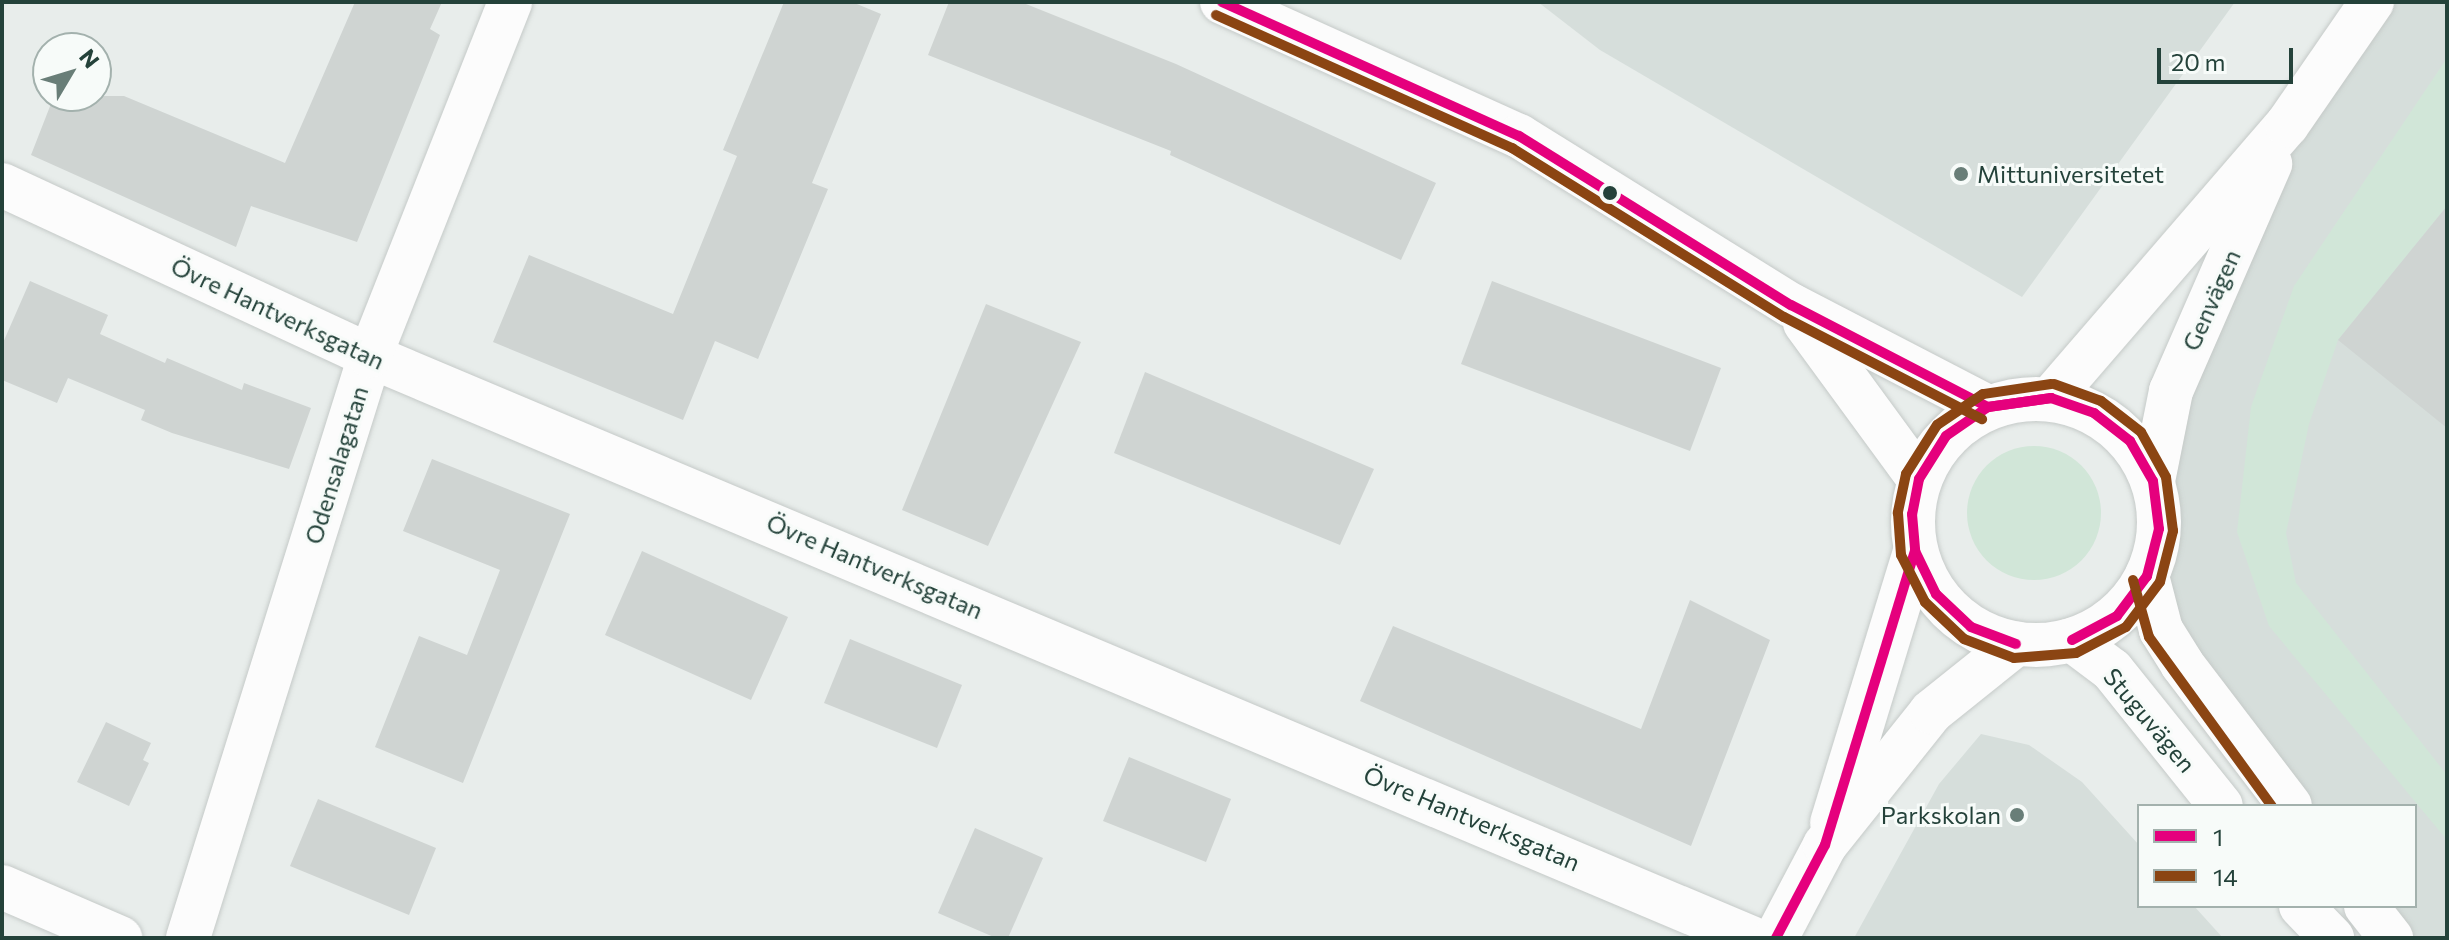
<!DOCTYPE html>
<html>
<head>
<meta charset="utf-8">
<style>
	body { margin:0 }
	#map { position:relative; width:2449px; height:940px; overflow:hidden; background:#e8edeb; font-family:Commissioner,sans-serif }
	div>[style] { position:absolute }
	.built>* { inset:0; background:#d6dedb }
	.green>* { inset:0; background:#d1e6d8 }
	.round { border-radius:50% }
	.building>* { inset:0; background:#cfd4d2 }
	.roads { filter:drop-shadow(0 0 2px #c5cac8) drop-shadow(0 0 2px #c5cac8) }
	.minor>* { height:44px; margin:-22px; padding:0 22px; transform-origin:22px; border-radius:22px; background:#fcfcfc }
	.tertiary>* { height:44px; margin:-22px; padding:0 22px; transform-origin:22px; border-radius:22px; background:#fcfcfc }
	.secondary>* { height:44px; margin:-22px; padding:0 22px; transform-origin:22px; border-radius:22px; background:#fcfcfc }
	.secondary>.ring { margin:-22px; padding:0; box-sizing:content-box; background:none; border:44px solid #fcfcfc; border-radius:50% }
	.bus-1>* { height:10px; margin:-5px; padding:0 5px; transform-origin:5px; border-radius:5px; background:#e5007d }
	.bus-2>* { height:10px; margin:-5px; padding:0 5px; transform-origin:5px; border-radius:5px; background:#8b4513 }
	.dots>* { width:22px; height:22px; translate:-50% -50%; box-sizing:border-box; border:4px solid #f7fbf9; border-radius:50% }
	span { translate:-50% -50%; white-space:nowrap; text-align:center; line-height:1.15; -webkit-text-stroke:6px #f7fbf9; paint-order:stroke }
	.poi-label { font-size:24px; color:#24423a }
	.left { translate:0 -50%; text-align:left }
	.right { translate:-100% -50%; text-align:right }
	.street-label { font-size:24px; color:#24423a }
	.frame { position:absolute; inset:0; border:4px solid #24423a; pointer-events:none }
	.legend { position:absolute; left:2137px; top:804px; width:280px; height:104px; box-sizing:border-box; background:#f7fbf9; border:2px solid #a3b1ad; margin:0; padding:10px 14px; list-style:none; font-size:24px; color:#24423a }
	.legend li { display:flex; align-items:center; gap:16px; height:40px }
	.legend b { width:40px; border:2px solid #a3b1ad }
	.north { position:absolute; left:32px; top:32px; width:80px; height:80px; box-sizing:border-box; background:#f7fbf9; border:2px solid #a3b1ad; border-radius:50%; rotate:52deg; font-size:22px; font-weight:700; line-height:32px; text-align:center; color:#24423a }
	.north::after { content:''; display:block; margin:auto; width:28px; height:36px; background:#697e78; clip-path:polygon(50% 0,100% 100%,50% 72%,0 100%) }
	.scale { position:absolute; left:2157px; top:48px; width:136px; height:36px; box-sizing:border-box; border:4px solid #24423a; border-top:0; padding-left:10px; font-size:24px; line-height:28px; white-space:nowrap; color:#24423a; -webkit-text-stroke:6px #f7fbf9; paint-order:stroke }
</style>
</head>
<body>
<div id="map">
	<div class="built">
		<div style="clip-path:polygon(1538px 2px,2235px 2px,2022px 297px,1600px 50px)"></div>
		<div style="clip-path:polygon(2372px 2px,2447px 2px,2447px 938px,2392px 938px,2368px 906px,2415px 906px,2415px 806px,2293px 806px,2161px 630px,2153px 481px,2287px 125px)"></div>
		<div style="clip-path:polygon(1981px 734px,2029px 745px,2082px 782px,2139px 845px,2139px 906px,2194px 906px,2223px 938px,1854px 938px,1939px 784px)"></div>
	</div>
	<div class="green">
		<div style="clip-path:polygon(2447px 58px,2447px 206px,2338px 340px,2309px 424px,2286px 533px,2296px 583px,2447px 775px,2447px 840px,2269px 626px,2237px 532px,2251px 407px,2294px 286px)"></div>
		<div class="round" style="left:1967px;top:446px;width:134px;height:134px"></div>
	</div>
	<div class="building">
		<div style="clip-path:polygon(355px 2px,442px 2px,430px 29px,440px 35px,357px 242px,251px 206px,236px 247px,31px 155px,54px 96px,124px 96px,285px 163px)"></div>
		<div style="clip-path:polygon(784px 2px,852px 2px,881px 14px,812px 183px,828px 189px,758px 359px,715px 341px,683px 420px,493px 342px,529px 255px,673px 314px,737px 156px,723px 150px)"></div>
		<div style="clip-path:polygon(949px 2px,1021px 2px,1176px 64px,1436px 183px,1401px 260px,1170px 155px,1171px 151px,928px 55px)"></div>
		<div style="clip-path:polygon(2447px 206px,2447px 428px,2338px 340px)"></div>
		<div style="clip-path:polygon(30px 281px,108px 315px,100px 334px,165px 363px,167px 358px,242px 390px,244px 383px,311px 408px,289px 469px,172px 433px,141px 420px,145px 410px,68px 378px,57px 403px,2px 380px,2px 345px)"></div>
		<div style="clip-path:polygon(1492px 281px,1721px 368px,1690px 451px,1461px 364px)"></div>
		<div style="clip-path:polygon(986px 304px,1081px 342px,988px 546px,902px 510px)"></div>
		<div style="clip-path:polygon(1145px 372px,1374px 469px,1340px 545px,1114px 453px)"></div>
		<div style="clip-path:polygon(432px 459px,570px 514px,463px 783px,375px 747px,419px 636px,467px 655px,500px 570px,403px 531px)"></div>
		<div style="clip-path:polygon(642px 551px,788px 617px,751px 700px,605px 635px)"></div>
		<div style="clip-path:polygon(1690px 600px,1770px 640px,1691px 846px,1360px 701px,1393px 626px,1641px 729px)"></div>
		<div style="clip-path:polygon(850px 639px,962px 685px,937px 748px,824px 703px)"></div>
		<div style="clip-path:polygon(106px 722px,151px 743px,143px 760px,149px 763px,129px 806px,77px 782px)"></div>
		<div style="clip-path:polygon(1129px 757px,1231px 799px,1206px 862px,1103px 821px)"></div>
		<div style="clip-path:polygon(318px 799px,436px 848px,409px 915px,290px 866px)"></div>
		<div style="clip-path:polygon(975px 828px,1043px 858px,1008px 938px,996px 938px,938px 913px)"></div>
	</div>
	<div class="roads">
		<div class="minor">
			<div style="left:2px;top:185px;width:406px;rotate:24.9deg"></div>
			<div style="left:370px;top:356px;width:1499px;rotate:22.85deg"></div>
			<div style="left:2px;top:887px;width:129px;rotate:23.4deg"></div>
			<div style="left:188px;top:938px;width:610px;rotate:-72.63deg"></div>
			<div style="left:370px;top:356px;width:381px;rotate:-68.4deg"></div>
		</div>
		<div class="tertiary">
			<div style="left:2051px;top:398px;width:361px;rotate:-49.2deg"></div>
			<div style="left:2287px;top:125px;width:150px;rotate:-55.4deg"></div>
			<div style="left:2153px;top:481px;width:92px;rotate:-78.7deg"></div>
			<div style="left:2171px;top:391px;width:248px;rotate:-66.4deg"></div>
			<div style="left:1832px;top:823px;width:284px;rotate:-73deg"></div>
			<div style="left:1776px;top:938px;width:105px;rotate:-62.2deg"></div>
			<div style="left:1825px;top:845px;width:170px;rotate:-51.4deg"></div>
			<div style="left:1931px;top:712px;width:109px;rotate:-38.7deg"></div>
		</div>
		<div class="secondary">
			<div style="left:1222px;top:2px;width:326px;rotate:24.3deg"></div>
			<div style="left:1519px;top:136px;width:320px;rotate:31.9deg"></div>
			<div style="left:1791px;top:305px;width:222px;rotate:27.4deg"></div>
			<div style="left:1805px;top:323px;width:193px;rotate:53.8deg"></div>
			<div class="ring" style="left:1913px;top:399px;width:202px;height:202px"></div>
			<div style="left:2147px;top:576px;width:56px;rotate:75.5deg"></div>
			<div style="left:2161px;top:630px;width:40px;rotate:58deg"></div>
			<div style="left:2182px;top:664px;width:178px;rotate:52.7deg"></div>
			<div style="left:2072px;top:640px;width:50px;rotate:36.9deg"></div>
			<div style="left:2112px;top:670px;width:174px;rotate:51.3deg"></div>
			<div style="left:2301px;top:906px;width:45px;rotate:45.9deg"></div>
			<div style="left:2366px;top:906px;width:41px;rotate:52deg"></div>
		</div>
	</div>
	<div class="bus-1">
		<div style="left:1222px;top:2px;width:326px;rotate:24.3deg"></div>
		<div style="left:1519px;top:136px;width:320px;rotate:31.9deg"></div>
		<div style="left:1791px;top:305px;width:222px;rotate:27.4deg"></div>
		<div style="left:2051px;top:398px;width:46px;rotate:19.2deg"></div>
		<div style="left:2094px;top:413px;width:46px;rotate:37.9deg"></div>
		<div style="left:2130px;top:441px;width:46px;rotate:60.1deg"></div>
		<div style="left:2153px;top:481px;width:48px;rotate:82.9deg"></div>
		<div style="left:2159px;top:529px;width:49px;rotate:104.3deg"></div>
		<div style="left:2147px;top:576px;width:50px;rotate:126.9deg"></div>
		<div style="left:2117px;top:616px;width:51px;rotate:151.9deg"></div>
		<div style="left:1988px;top:407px;width:51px;rotate:145.4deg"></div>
		<div style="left:1946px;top:436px;width:51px;rotate:122.1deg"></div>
		<div style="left:1919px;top:479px;width:36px;rotate:101deg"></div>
		<div style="left:1912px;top:514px;width:37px;rotate:85deg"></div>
		<div style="left:1915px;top:551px;width:48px;rotate:64deg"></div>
		<div style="left:1936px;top:594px;width:48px;rotate:43.3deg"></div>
		<div style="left:1971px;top:627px;width:48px;rotate:20.7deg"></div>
		<div style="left:1988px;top:407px;width:64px;rotate:-8.1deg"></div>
		<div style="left:1988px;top:407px;width:64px;rotate:-8.1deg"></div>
		<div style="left:1776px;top:938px;width:105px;rotate:-62.2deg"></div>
		<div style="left:1825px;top:845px;width:307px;rotate:-73deg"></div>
	</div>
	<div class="bus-2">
		<div style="left:1216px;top:15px;width:325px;rotate:24.2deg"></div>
		<div style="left:1512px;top:148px;width:320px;rotate:31.9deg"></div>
		<div style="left:1784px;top:317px;width:223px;rotate:27.3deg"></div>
		<div style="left:2051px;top:384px;width:69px;rotate:171.6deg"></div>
		<div style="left:1983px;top:394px;width:55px;rotate:146deg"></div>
		<div style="left:1937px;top:425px;width:58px;rotate:122.3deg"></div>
		<div style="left:1906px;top:474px;width:40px;rotate:102deg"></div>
		<div style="left:1898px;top:513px;width:42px;rotate:85.9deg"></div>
		<div style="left:1901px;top:555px;width:53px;rotate:62.9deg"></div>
		<div style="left:1925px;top:602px;width:54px;rotate:43.5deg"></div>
		<div style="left:1964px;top:639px;width:53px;rotate:20.8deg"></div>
		<div style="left:2014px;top:658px;width:62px;rotate:-4.6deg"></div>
		<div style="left:2076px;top:653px;width:56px;rotate:-27.5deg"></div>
		<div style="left:2126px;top:627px;width:56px;rotate:-52.9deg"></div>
		<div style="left:2160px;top:582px;width:53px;rotate:-75.7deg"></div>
		<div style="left:2173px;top:531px;width:54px;rotate:-97.4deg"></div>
		<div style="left:2166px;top:477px;width:51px;rotate:-119.1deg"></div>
		<div style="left:2141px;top:432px;width:51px;rotate:-142.2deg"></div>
		<div style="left:2101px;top:401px;width:50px;rotate:-160.1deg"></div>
		<div style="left:2133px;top:580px;width:59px;rotate:74.3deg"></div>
		<div style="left:2149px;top:637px;width:209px;rotate:54deg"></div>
	</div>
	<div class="dots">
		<div style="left:1961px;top:174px;background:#697e78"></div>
		<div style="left:1610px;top:193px;background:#24423a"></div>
		<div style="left:2017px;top:815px;background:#697e78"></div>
	</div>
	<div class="poi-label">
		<span class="left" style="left:1977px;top:174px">Mittuniversitetet</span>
		<span class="right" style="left:2001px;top:815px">Parkskolan</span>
	</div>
	<div class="street-label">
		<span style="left:2211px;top:300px;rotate:-66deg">Genvägen</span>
		<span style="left:278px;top:313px;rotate:25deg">Övre Hantverksgatan</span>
		<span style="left:336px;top:465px;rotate:-73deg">Odensalagatan</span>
		<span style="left:875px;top:566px;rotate:23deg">Övre Hantverksgatan</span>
		<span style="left:2150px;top:720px;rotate:50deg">Stuguvägen</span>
		<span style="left:1472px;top:818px;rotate:23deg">Övre Hantverksgatan</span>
	</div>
	<div class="frame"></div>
	<ul class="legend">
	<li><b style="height:10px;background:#e5007d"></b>1</li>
	<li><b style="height:10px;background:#8b4513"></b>14</li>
	</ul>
	<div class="north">N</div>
	<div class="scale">20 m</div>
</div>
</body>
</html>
